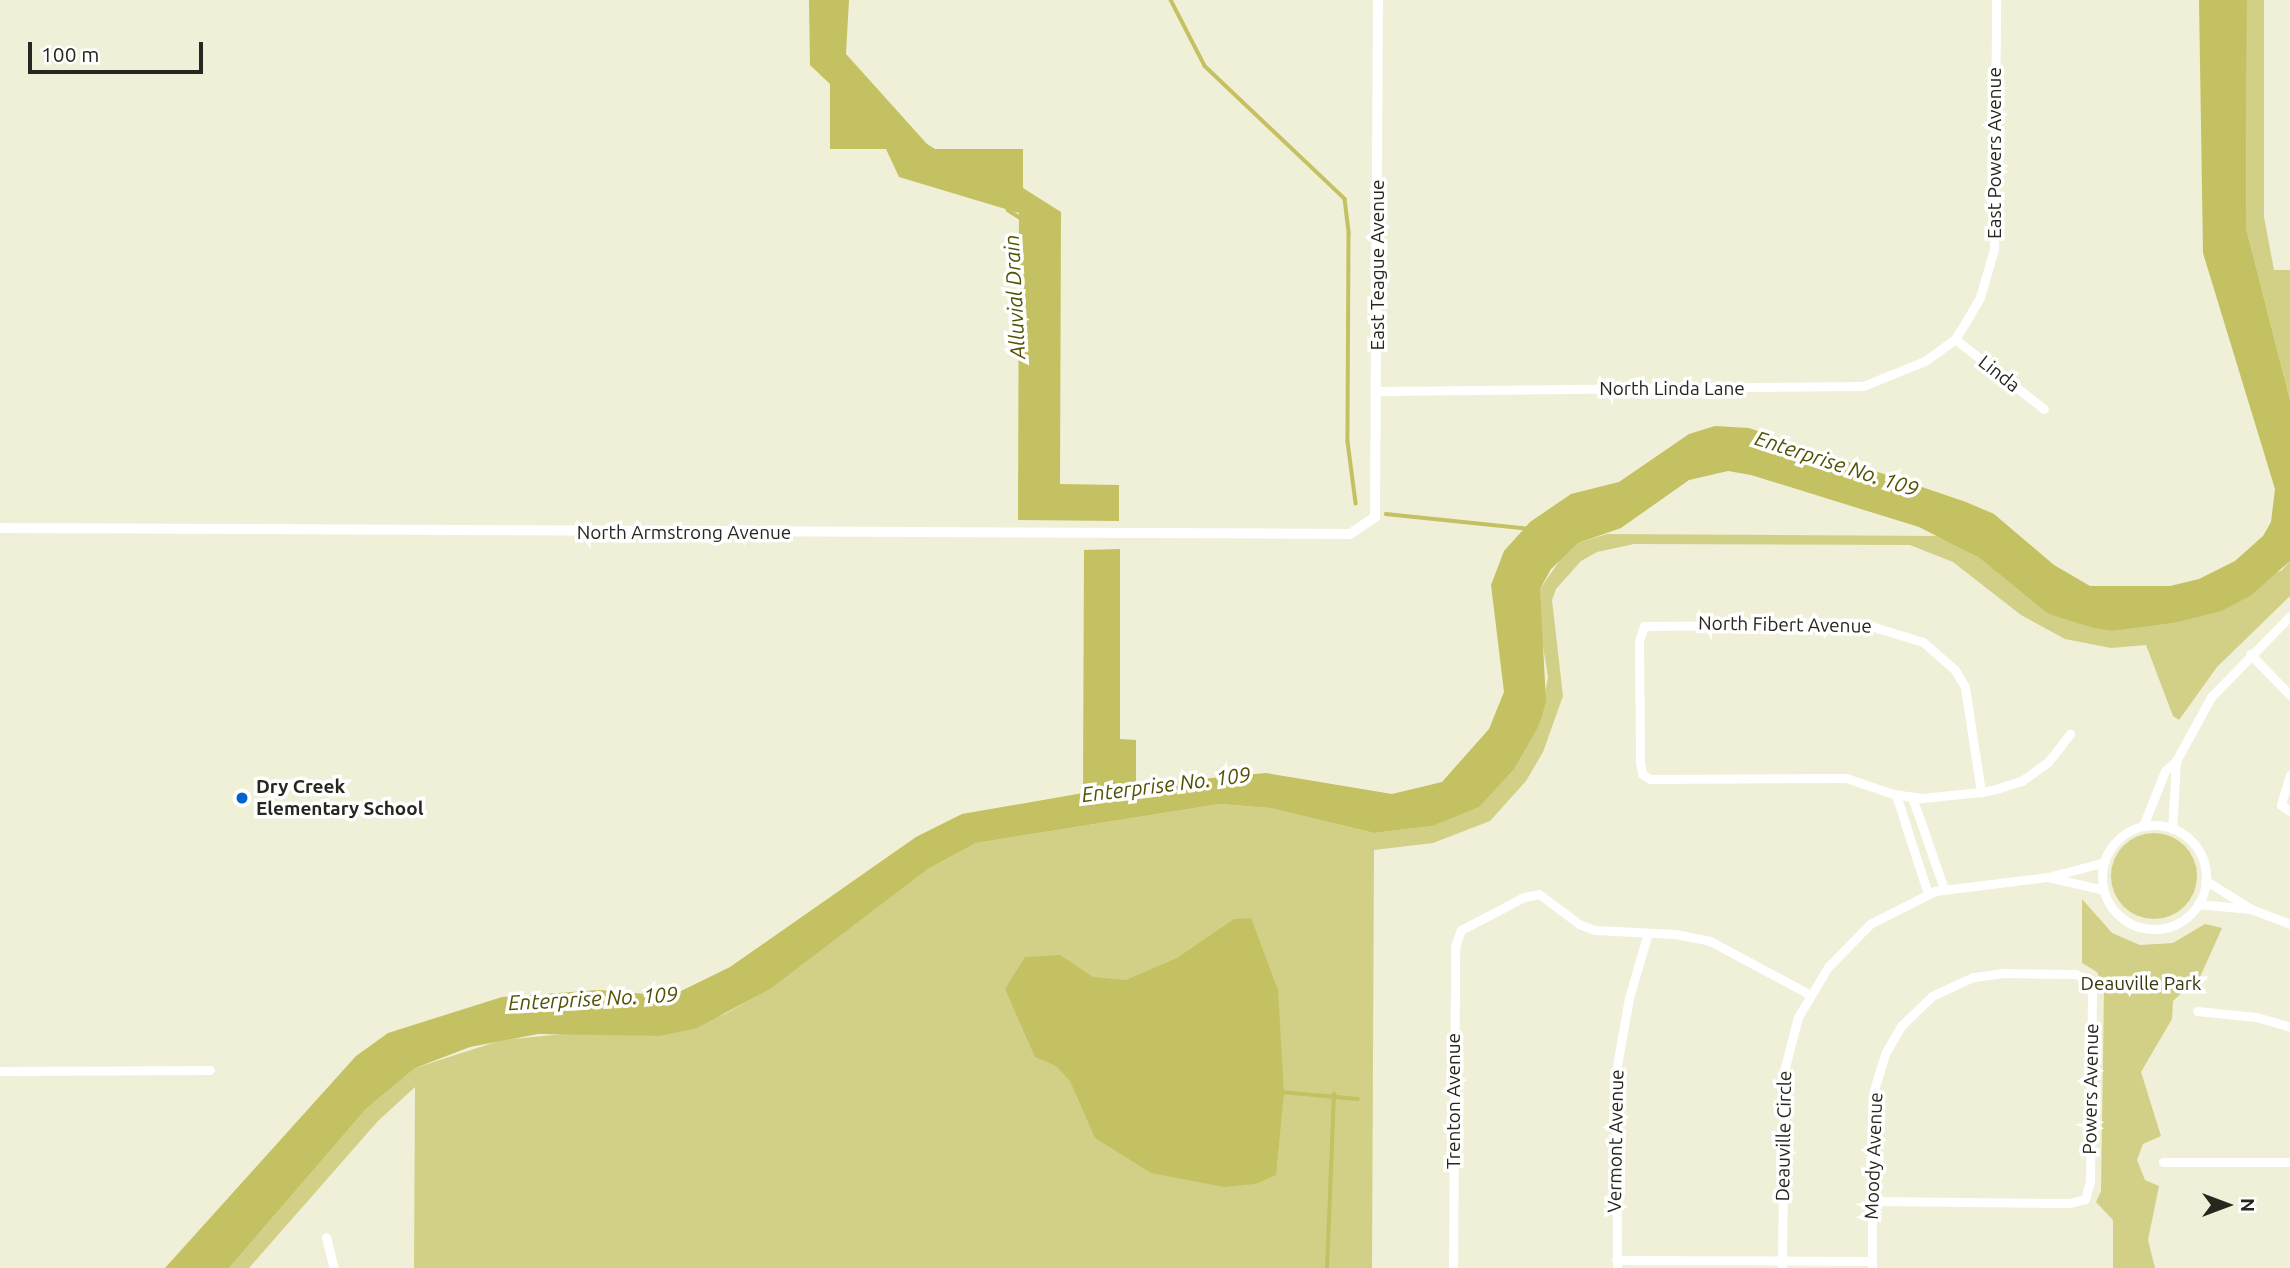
<!DOCTYPE html>
<html>
<head>
<meta charset="utf-8">
<style>
	body { margin:0 }
	#map { position:relative; width:2290px; height:1268px; overflow:hidden; background:#f0efd8; font-family:Ubuntu,sans-serif }
	div>[style] { position:absolute }
	.green>* { inset:0; background:#d2d087 }
	.round { border-radius:50% }
	.water>* { inset:0; background:#c4c162 }
	.stream>* { height:3.5px; margin:-1.75px; padding:0 1.75px; transform-origin:1.75px; border-radius:1.75px; background:#c4c162 }
	.minor>* { height:9px; margin:-4.5px; padding:0 4.5px; transform-origin:4.5px; border-radius:4.5px; background:#fff }
	.minor>.ring { margin:-4.5px; padding:0; box-sizing:content-box; background:none; border:9px solid #fff; border-radius:50% }
	.tertiary>* { height:10px; margin:-5px; padding:0 5px; transform-origin:5px; border-radius:5px; background:#fff }
	.dots>* { width:19px; height:19px; translate:-50% -50%; box-sizing:border-box; border:4px solid #fff; border-radius:50% }
	span { translate:-50% -50%; white-space:nowrap; text-align:center; line-height:1.15; -webkit-text-stroke:7px #fff; paint-order:stroke }
	.street-label { font-size:19px; color:#27271f }
	.poi-label { font-size:19px; color:#27271f; font-weight:700 }
	.left { translate:0 -50%; text-align:left }
	.park-label { font-size:19px; color:#38360d }
	.water-label { font-size:21px; color:#545003; font-style:italic }
	.north { position:absolute; left:2192px; top:1170px; width:70px; height:70px; -webkit-text-stroke:5px #fff; paint-order:stroke; rotate:90deg; font-size:19px; font-weight:700; line-height:28px; text-align:center; color:#27271f }
	.north::after { content:''; display:block; margin:auto; width:24px; height:32px; background:#27271f; clip-path:polygon(50% 0,100% 100%,50% 72%,0 100%) }
	.scale { position:absolute; left:28px; top:42px; width:175px; height:32px; box-sizing:border-box; border:4px solid #27271f; border-top:0; padding-left:9px; font-size:21px; line-height:24px; white-space:nowrap; color:#27271f; -webkit-text-stroke:5px #fff; paint-order:stroke }
</style>
</head>
<body>
<div id="map">
	<div class="green">
		<div style="clip-path:polygon(2247px 0,2264px 0,2264px 217px,2274px 270px,2290px 270px,2290px 400px,2246px 228px)"></div>
		<div style="clip-path:polygon(1607px 534px,1941px 536px,1978px 557px,2048px 614px,2114px 631px,2174px 623px,2282px 570px,2290px 561px,2290px 596px,2217px 667px,2179px 720px,2173px 716px,2146px 645px,2111px 648px,2065px 639px,2021px 615px,1953px 562px,1910px 545px,1634px 544px,1597px 552px,1581px 561px,1556px 589px,1552px 600px,1563px 696px,1543px 752px,1526px 781px,1490px 821px,1433px 843px,1374px 850px,1372px 1268px,414px 1268px,415px 1087px,378px 1121px,249px 1268px,229px 1268px,366px 1109px,415px 1068px,502px 1040px,573px 1033px,660px 1036px,725px 1014px,769px 989px,928px 869px,976px 843px,1220px 804px,1270px 808px,1374px 833px,1432px 826px,1539px 725px,1548px 677px,1539px 622px,1540px 589px,1564px 554px,1578px 543px)"></div>
		<div class="round" style="left:2111px;top:833px;width:86px;height:86px"></div>
		<div style="clip-path:polygon(2082px 899px,2112px 933px,2140px 945px,2173px 943px,2205px 924px,2222px 928px,2196px 986px,2185px 990px,2173px 1001px,2172px 1019px,2141px 1072px,2161px 1136px,2143px 1144px,2137px 1160px,2145px 1180px,2159px 1186px,2148px 1240px,2155px 1268px,2113px 1268px,2113px 1220px,2096px 1202px,2101px 1191px,2104px 989px,2097px 972px,2082px 963px)"></div>
	</div>
	<div class="water">
		<div style="clip-path:polygon(809px 0,849px 0,846px 54px,927px 144px,935px 149px,1023px 149px,1023px 188px,1061px 212px,1060px 484px,1119px 485px,1119px 521px,1018px 520px,1019px 213px,899px 177px,886px 149px,830px 149px,830px 84px,810px 65px)"></div>
		<div style="clip-path:polygon(2199px 0,2247px 0,2246px 228px,2290px 400px,2290px 561px,2250px 596px,2221px 611px,2174px 623px,2114px 631px,2094px 628px,2048px 614px,1978px 557px,1919px 527px,1751px 475px,1728px 471px,1689px 480px,1621px 528px,1578px 543px,1551px 569px,1540px 589px,1546px 702px,1539px 725px,1514px 769px,1479px 807px,1432px 826px,1374px 833px,1270px 808px,1220px 804px,976px 843px,928px 869px,770px 989px,697px 1028px,660px 1036px,538px 1034px,470px 1047px,415px 1068px,366px 1109px,229px 1268px,165px 1268px,356px 1056px,388px 1033px,502px 997px,600px 990px,658px 995px,679px 992px,730px 967px,916px 837px,962px 814px,1083px 793px,1084px 550px,1120px 549px,1120px 739px,1136px 740px,1136px 785px,1266px 773px,1392px 794px,1442px 782px,1489px 729px,1504px 692px,1491px 585px,1504px 551px,1530px 522px,1571px 494px,1619px 482px,1689px 434px,1715px 426px,1749px 428px,1966px 502px,1994px 514px,2054px 565px,2090px 586px,2170px 586px,2199px 579px,2235px 561px,2263px 536px,2271px 522px,2275px 489px,2203px 253px)"></div>
		<div style="clip-path:polygon(1251px 918px,1278px 990px,1284px 1092px,1276px 1175px,1255px 1184px,1224px 1187px,1151px 1173px,1095px 1138px,1070px 1081px,1056px 1066px,1035px 1057px,1005px 989px,1025px 957px,1060px 955px,1093px 977px,1126px 980px,1177px 958px,1234px 919px)"></div>
	</div>
	<div class="stream">
		<div style="left:1171px;top:0;width:74px;rotate:62.7deg"></div>
		<div style="left:1205px;top:66px;width:193px;rotate:43.5deg"></div>
		<div style="left:1345px;top:199px;width:35px;rotate:83deg"></div>
		<div style="left:1349px;top:234px;width:208px;rotate:90.3deg"></div>
		<div style="left:1348px;top:442px;width:62px;rotate:82.5deg"></div>
		<div style="left:1008px;top:210px;width:17px;rotate:33deg"></div>
		<div style="left:1386px;top:514px;width:145px;rotate:5.9deg"></div>
		<div style="left:1281px;top:1092px;width:77px;rotate:5.2deg"></div>
		<div style="left:1327px;top:1268px;width:174px;rotate:-87.7deg"></div>
	</div>
	<div class="minor">
		<div style="left:1955px;top:339px;width:113px;rotate:38.2deg"></div>
		<div style="left:1378px;top:391px;width:485px;rotate:-0.6deg"></div>
		<div style="left:1863px;top:386px;width:67px;rotate:-22deg"></div>
		<div style="left:1925px;top:361px;width:37px;rotate:-36deg"></div>
		<div style="left:1955px;top:339px;width:25px;rotate:-58deg"></div>
		<div style="left:1968px;top:318px;width:24px;rotate:-60deg"></div>
		<div style="left:1980px;top:297px;width:50px;rotate:-73.7deg"></div>
		<div style="left:1994px;top:249px;width:249px;rotate:-89.5deg"></div>
		<div style="left:2250px;top:654px;width:57px;rotate:45.7deg"></div>
		<div style="left:2290px;top:775px;width:31px;rotate:107deg"></div>
		<div style="left:2281px;top:805px;width:11px;rotate:34deg"></div>
		<div style="left:1981px;top:792px;width:106px;rotate:-98.7deg"></div>
		<div style="left:1965px;top:687px;width:20px;rotate:-120deg"></div>
		<div style="left:1955px;top:670px;width:43px;rotate:-138.8deg"></div>
		<div style="left:1923px;top:642px;width:62px;rotate:-163deg"></div>
		<div style="left:1864px;top:624px;width:220px;rotate:179.5deg"></div>
		<div style="left:1644px;top:626px;width:16px;rotate:108deg"></div>
		<div style="left:1639px;top:641px;width:120px;rotate:89.5deg"></div>
		<div style="left:1640px;top:761px;width:13px;rotate:81deg"></div>
		<div style="left:1642px;top:774px;width:9px;rotate:32deg"></div>
		<div style="left:1650px;top:779px;width:196px;rotate:-0.3deg"></div>
		<div style="left:1846px;top:778px;width:50px;rotate:18.8deg"></div>
		<div style="left:1893px;top:794px;width:29px;rotate:8deg"></div>
		<div style="left:1922px;top:798px;width:59px;rotate:-5.8deg"></div>
		<div style="left:1981px;top:792px;width:15px;rotate:-11deg"></div>
		<div style="left:1996px;top:789px;width:28px;rotate:-18deg"></div>
		<div style="left:2023px;top:780px;width:31px;rotate:-36deg"></div>
		<div style="left:2048px;top:762px;width:36px;rotate:-52deg"></div>
		<div style="left:1896px;top:795px;width:104px;rotate:72.1deg"></div>
		<div style="left:1912px;top:797px;width:97px;rotate:70.8deg"></div>
		<div class="ring" style="left:2102px;top:825px;width:95px;height:95px"></div>
		<div style="left:2143px;top:826px;width:59px;rotate:-68.2deg"></div>
		<div style="left:2165px;top:771px;width:15px;rotate:-42deg"></div>
		<div style="left:2176px;top:761px;width:73px;rotate:-61.3deg"></div>
		<div style="left:2211px;top:697px;width:113px;rotate:-45.7deg"></div>
		<div style="left:2172px;top:829px;width:68px;rotate:-86.6deg"></div>
		<div style="left:2048px;top:877px;width:57px;rotate:13.1deg"></div>
		<div style="left:2205px;top:880px;width:54px;rotate:32.2deg"></div>
		<div style="left:2251px;top:909px;width:42px;rotate:21deg"></div>
		<div style="left:2198px;top:904px;width:53px;rotate:5.4deg"></div>
		<div style="left:2197px;top:1011px;width:59px;rotate:5.8deg"></div>
		<div style="left:2256px;top:1017px;width:35px;rotate:16deg"></div>
		<div style="left:0;top:1071px;width:210px;rotate:-0.3deg"></div>
		<div style="left:2163px;top:1162px;width:127px"></div>
		<div style="left:1872px;top:1201px;width:198px;rotate:0.6deg"></div>
		<div style="left:2070px;top:1203px;width:16px;rotate:-15deg"></div>
		<div style="left:2085px;top:1199px;width:18px;rotate:-74deg"></div>
		<div style="left:2090px;top:1182px;width:188px;rotate:-89.4deg"></div>
		<div style="left:2092px;top:994px;width:16px;rotate:-108deg"></div>
		<div style="left:2087px;top:979px;width:13px;rotate:-157deg"></div>
		<div style="left:2075px;top:974px;width:72px;rotate:-179.2deg"></div>
		<div style="left:2003px;top:973px;width:30px;rotate:172deg"></div>
		<div style="left:1973px;top:977px;width:45px;rotate:155.1deg"></div>
		<div style="left:1932px;top:996px;width:43px;rotate:135.9deg"></div>
		<div style="left:1901px;top:1026px;width:32px;rotate:120deg"></div>
		<div style="left:1885px;top:1054px;width:39px;rotate:107deg"></div>
		<div style="left:1874px;top:1091px;width:19px;rotate:96deg"></div>
		<div style="left:1872px;top:1110px;width:158px;rotate:90deg"></div>
		<div style="left:326px;top:1237px;width:32px;rotate:76deg"></div>
		<div style="left:1616px;top:1260px;width:256px;rotate:0.2deg"></div>
		<div style="left:1453px;top:1268px;width:321px;rotate:-89.6deg"></div>
		<div style="left:1455px;top:947px;width:18px;rotate:-71deg"></div>
		<div style="left:1461px;top:930px;width:71px;rotate:-27.6deg"></div>
		<div style="left:1524px;top:897px;width:15px;rotate:-11deg"></div>
		<div style="left:1539px;top:894px;width:50px;rotate:36.9deg"></div>
		<div style="left:1579px;top:924px;width:17px;rotate:21deg"></div>
		<div style="left:1595px;top:930px;width:80px;rotate:2.9deg"></div>
		<div style="left:1675px;top:934px;width:36px;rotate:11deg"></div>
		<div style="left:1710px;top:941px;width:112px;rotate:28.2deg"></div>
		<div style="left:1617px;top:1268px;width:197px;rotate:-90.3deg"></div>
		<div style="left:1616px;top:1071px;width:74px;rotate:-79.9deg"></div>
		<div style="left:1629px;top:998px;width:68px;rotate:-73.7deg"></div>
		<div style="left:1782px;top:1268px;width:197px;rotate:-89.4deg"></div>
		<div style="left:1784px;top:1071px;width:56px;rotate:-75.5deg"></div>
		<div style="left:1798px;top:1017px;width:58px;rotate:-59deg"></div>
		<div style="left:1828px;top:967px;width:60px;rotate:-45.7deg"></div>
		<div style="left:1870px;top:924px;width:73px;rotate:-26.9deg"></div>
		<div style="left:1935px;top:891px;width:114px;rotate:-7.1deg"></div>
		<div style="left:2048px;top:877px;width:59px;rotate:-14.7deg"></div>
	</div>
	<div class="tertiary">
		<div style="left:0;top:528px;width:1350px;rotate:0.25deg"></div>
		<div style="left:1350px;top:534px;width:30px;rotate:-34deg"></div>
		<div style="left:1375px;top:517px;width:517px;rotate:-89.67deg"></div>
	</div>
	<div class="dots">
		<div style="left:242px;top:798px;background:#0062ca"></div>
	</div>
	<div class="street-label">
		<span style="left:1995px;top:153px;rotate:-90deg">East Powers Avenue</span>
		<span style="left:1378px;top:265px;rotate:-90deg">East Teague Avenue</span>
		<span style="left:1999px;top:374px;rotate:38deg">Linda</span>
		<span style="left:1672px;top:389px">North Linda Lane</span>
		<span style="left:684px;top:533px">North Armstrong Avenue</span>
		<span style="left:1785px;top:625px;rotate:1deg">North Fibert Avenue</span>
		<span style="left:2091px;top:1089px;rotate:-89deg">Powers Avenue</span>
		<span style="left:1454px;top:1101px;rotate:-90deg">Trenton Avenue</span>
		<span style="left:1784px;top:1136px;rotate:-89deg">Deauville Circle</span>
		<span style="left:1616px;top:1141px;rotate:-89deg">Vermont Avenue</span>
		<span style="left:1874px;top:1156px;rotate:-88deg">Moody Avenue</span>
	</div>
	<div class="poi-label">
		<span class="left" style="left:256px;top:798px">Dry Creek<br>Elementary School</span>
	</div>
	<div class="park-label">
		<span style="left:2141px;top:984px">Deauville Park</span>
	</div>
	<div class="water-label">
		<span style="left:1014px;top:297px;rotate:-93deg">Alluvial Drain</span>
		<span style="left:1837px;top:463px;rotate:18deg">Enterprise No. 109</span>
		<span style="left:1166px;top:784px;rotate:-7deg">Enterprise No. 109</span>
		<span style="left:593px;top:998px;rotate:-3deg">Enterprise No. 109</span>
	</div>
	<div class="north">N</div>
	<div class="scale">100 m</div>
</div>
</body>
</html>
